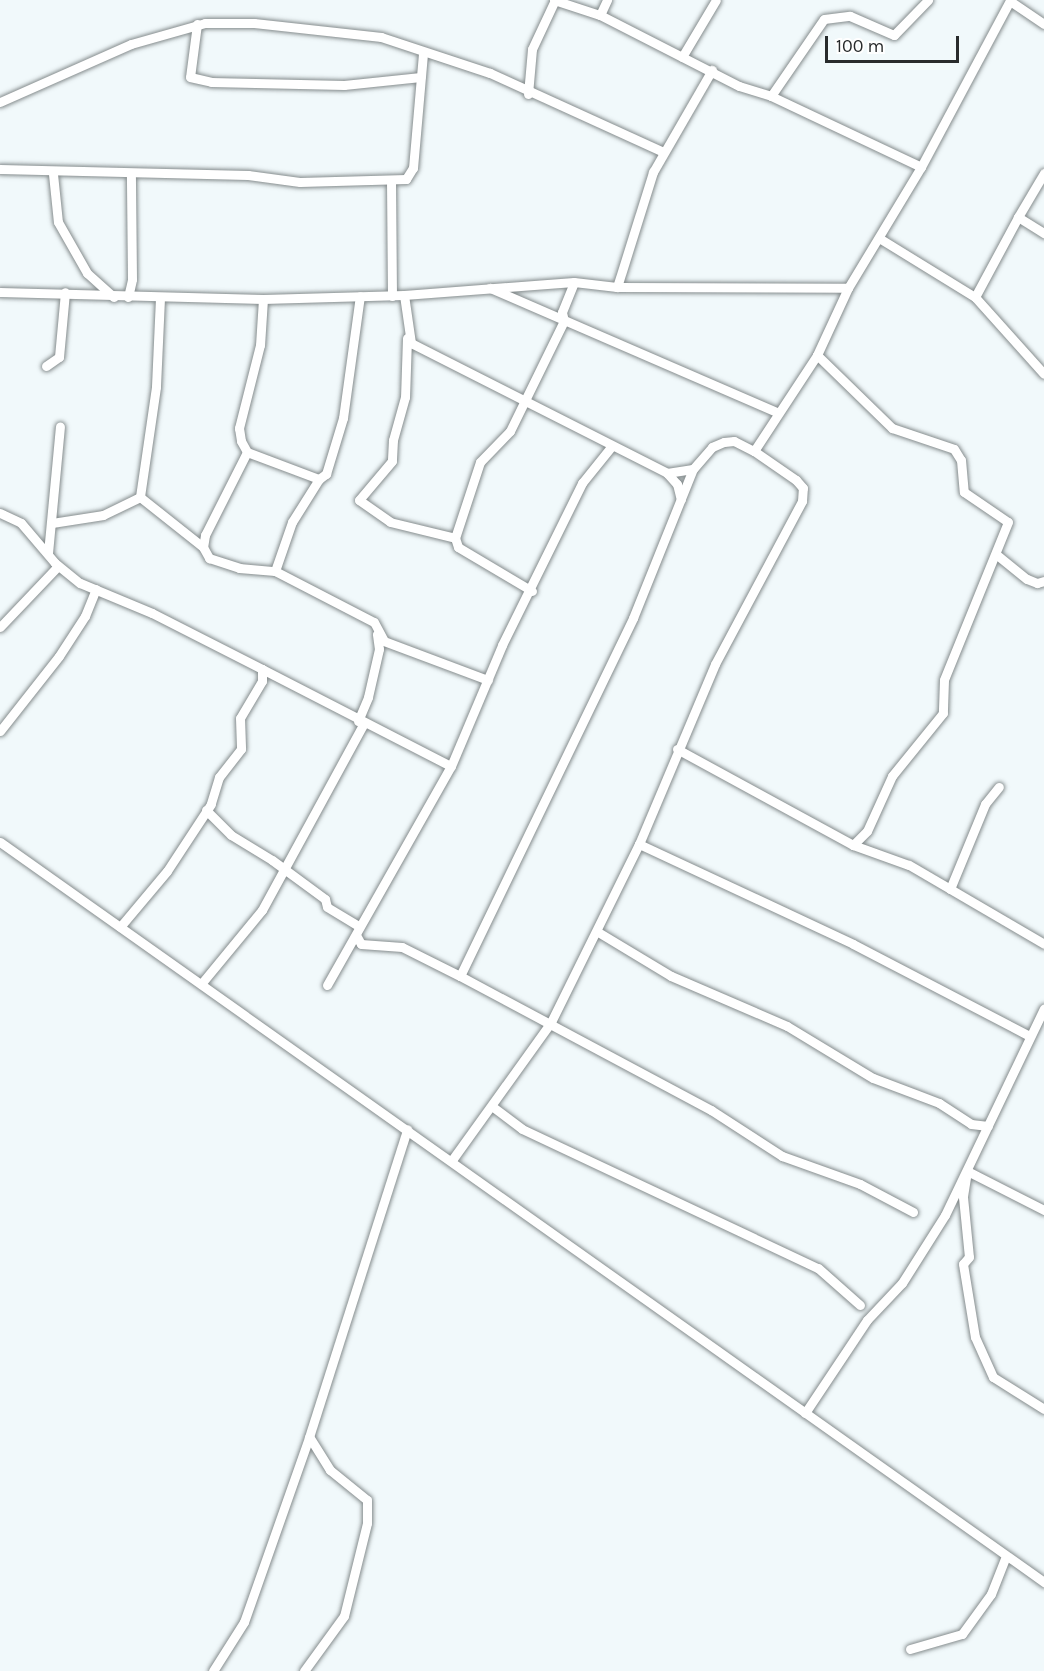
<!DOCTYPE html>
<html>
<head>
<meta charset="utf-8">
<style>
	body { margin:0 }
	#map { position:relative; width:1044px; height:1671px; overflow:hidden; background:#f1f9fb; font-family:Karla,sans-serif }
	div>[style] { position:absolute }
	.roads { filter:drop-shadow(0 0 2px #858c8d) drop-shadow(0 0 2px #858c8d) }
	.street>* { height:9px; margin:-4.5px; padding:0 4.5px; transform-origin:4.5px; border-radius:4.5px; background:#fff }
	span { translate:-50% -50%; white-space:nowrap; text-align:center; line-height:1.15; -webkit-text-stroke:6px #fff; paint-order:stroke }
	.scale { position:absolute; left:825px; top:36px; width:134px; height:27px; box-sizing:border-box; border:3px solid #282b2c; border-top:0; padding-left:8px; font-size:18px; line-height:21px; white-space:nowrap; color:#282b2c; -webkit-text-stroke:4px #fff; paint-order:stroke }
</style>
</head>
<body>
<div id="map">
	<div class="roads">
		<div class="street">
			<div style="left:554px;top:0;width:48px;rotate:18.1deg"></div>
			<div style="left:600px;top:15px;width:156px;rotate:27.1deg"></div>
			<div style="left:739px;top:86px;width:34px;rotate:17deg"></div>
			<div style="left:771px;top:96px;width:166px;rotate:25.3deg"></div>
			<div style="left:1010px;top:1px;width:41px;rotate:34.1deg"></div>
			<div style="left:600px;top:15px;width:17px;rotate:-65deg"></div>
			<div style="left:197px;top:24px;width:53px;rotate:97.5deg"></div>
			<div style="left:190px;top:77px;width:22px;rotate:13deg"></div>
			<div style="left:211px;top:82px;width:133px;rotate:1.3deg"></div>
			<div style="left:344px;top:85px;width:77px;rotate:-5.9deg"></div>
			<div style="left:682px;top:57px;width:66px;rotate:-59.2deg"></div>
			<div style="left:528px;top:94px;width:45px;rotate:-84.9deg"></div>
			<div style="left:532px;top:49px;width:54px;rotate:-64.9deg"></div>
			<div style="left:771px;top:96px;width:93px;rotate:-55.5deg"></div>
			<div style="left:824px;top:19px;width:26px;rotate:-7deg"></div>
			<div style="left:850px;top:16px;width:48px;rotate:23.4deg"></div>
			<div style="left:894px;top:35px;width:49px;rotate:-45.8deg"></div>
			<div style="left:0;top:102px;width:143px;rotate:-23.9deg"></div>
			<div style="left:131px;top:44px;width:77px;rotate:-15.8deg"></div>
			<div style="left:205px;top:23px;width:49px"></div>
			<div style="left:254px;top:23px;width:128px;rotate:6.3deg"></div>
			<div style="left:381px;top:37px;width:115px;rotate:18.3deg"></div>
			<div style="left:490px;top:73px;width:190px;rotate:24.5deg"></div>
			<div style="left:0;top:169px;width:248px;rotate:1.4deg"></div>
			<div style="left:248px;top:175px;width:52px;rotate:7.7deg"></div>
			<div style="left:300px;top:182px;width:106px;rotate:-1.6deg"></div>
			<div style="left:406px;top:179px;width:13px;rotate:-58deg"></div>
			<div style="left:413px;top:168px;width:115px;rotate:-85deg"></div>
			<div style="left:53px;top:174px;width:48px;rotate:84.1deg"></div>
			<div style="left:58px;top:222px;width:59px;rotate:60.4deg"></div>
			<div style="left:87px;top:273px;width:36px;rotate:42deg"></div>
			<div style="left:391px;top:181px;width:115px;rotate:89.5deg"></div>
			<div style="left:1018px;top:217px;width:51px;rotate:-59.4deg"></div>
			<div style="left:879px;top:238px;width:113px;rotate:31.6deg"></div>
			<div style="left:975px;top:297px;width:91px;rotate:-61.7deg"></div>
			<div style="left:1018px;top:217px;width:31px;rotate:32deg"></div>
			<div style="left:617px;top:287px;width:121px;rotate:-72.6deg"></div>
			<div style="left:653px;top:172px;width:118px;rotate:-60deg"></div>
			<div style="left:490px;top:288px;width:313px;rotate:23.4deg"></div>
			<div style="left:0;top:292px;width:263px;rotate:1.5deg"></div>
			<div style="left:263px;top:299px;width:141px;rotate:-1.6deg"></div>
			<div style="left:404px;top:295px;width:170px;rotate:-4.4deg"></div>
			<div style="left:574px;top:282px;width:43px;rotate:6.6deg"></div>
			<div style="left:617px;top:287px;width:231px;rotate:0.2deg"></div>
			<div style="left:404px;top:295px;width:49px;rotate:81.7deg"></div>
			<div style="left:411px;top:343px;width:287px;rotate:26.9deg"></div>
			<div style="left:667px;top:473px;width:15px;rotate:48deg"></div>
			<div style="left:677px;top:484px;width:16px;rotate:76deg"></div>
			<div style="left:128px;top:297px;width:18px;rotate:-77deg"></div>
			<div style="left:132px;top:279px;width:103px;rotate:-90.6deg"></div>
			<div style="left:975px;top:297px;width:103px;rotate:48.1deg"></div>
			<div style="left:160px;top:298px;width:89px;rotate:92.6deg"></div>
			<div style="left:156px;top:387px;width:111px;rotate:98.3deg"></div>
			<div style="left:140px;top:497px;width:80px;rotate:38.4deg"></div>
			<div style="left:263px;top:299px;width:46px;rotate:93.7deg"></div>
			<div style="left:260px;top:345px;width:86px;rotate:104.2deg"></div>
			<div style="left:239px;top:428px;width:13px;rotate:81deg"></div>
			<div style="left:241px;top:441px;width:13px;rotate:61deg"></div>
			<div style="left:247px;top:452px;width:77px;rotate:20.6deg"></div>
			<div style="left:319px;top:479px;width:9px;rotate:-36deg"></div>
			<div style="left:326px;top:474px;width:59px;rotate:-73.1deg"></div>
			<div style="left:343px;top:418px;width:123px;rotate:-82.1deg"></div>
			<div style="left:407px;top:338px;width:59px;rotate:91.9deg"></div>
			<div style="left:405px;top:397px;width:45px;rotate:105.6deg"></div>
			<div style="left:393px;top:440px;width:21px;rotate:93deg"></div>
			<div style="left:392px;top:461px;width:51px;rotate:130.2deg"></div>
			<div style="left:359px;top:500px;width:38px;rotate:35deg"></div>
			<div style="left:390px;top:522px;width:67px;rotate:13.8deg"></div>
			<div style="left:817px;top:355px;width:105px;rotate:44.2deg"></div>
			<div style="left:892px;top:428px;width:65px;rotate:18.7deg"></div>
			<div style="left:954px;top:449px;width:13px;rotate:58deg"></div>
			<div style="left:961px;top:460px;width:32px;rotate:85deg"></div>
			<div style="left:964px;top:492px;width:53px;rotate:34.3deg"></div>
			<div style="left:1008px;top:522px;width:170px;rotate:112.1deg"></div>
			<div style="left:944px;top:680px;width:33px;rotate:92deg"></div>
			<div style="left:943px;top:713px;width:81px;rotate:129deg"></div>
			<div style="left:892px;top:776px;width:60px;rotate:114.4deg"></div>
			<div style="left:867px;top:831px;width:20px;rotate:135deg"></div>
			<div style="left:46px;top:366px;width:16px;rotate:-35deg"></div>
			<div style="left:59px;top:357px;width:65px;rotate:-84.7deg"></div>
			<div style="left:247px;top:452px;width:93px;rotate:116.8deg"></div>
			<div style="left:205px;top:535px;width:12px;rotate:99deg"></div>
			<div style="left:203px;top:547px;width:13px;rotate:61deg"></div>
			<div style="left:209px;top:558px;width:32px;rotate:18deg"></div>
			<div style="left:239px;top:568px;width:36px;rotate:5deg"></div>
			<div style="left:275px;top:571px;width:111px;rotate:27.3deg"></div>
			<div style="left:374px;top:622px;width:21px;rotate:62deg"></div>
			<div style="left:384px;top:641px;width:111px;rotate:20.6deg"></div>
			<div style="left:667px;top:473px;width:26px;rotate:-9deg"></div>
			<div style="left:0;top:513px;width:23px;rotate:25deg"></div>
			<div style="left:21px;top:523px;width:52px;rotate:49.6deg"></div>
			<div style="left:55px;top:563px;width:32px;rotate:39deg"></div>
			<div style="left:80px;top:583px;width:78px;rotate:22.6deg"></div>
			<div style="left:152px;top:613px;width:123px;rotate:27deg"></div>
			<div style="left:262px;top:669px;width:12px;rotate:90deg"></div>
			<div style="left:262px;top:681px;width:43px;rotate:120.7deg"></div>
			<div style="left:240px;top:718px;width:31px;rotate:88deg"></div>
			<div style="left:241px;top:749px;width:36px;rotate:128deg"></div>
			<div style="left:219px;top:777px;width:28px;rotate:107deg"></div>
			<div style="left:211px;top:804px;width:80px;rotate:123.3deg"></div>
			<div style="left:167px;top:871px;width:73px;rotate:130deg"></div>
			<div style="left:52px;top:523px;width:52px;rotate:-8.9deg"></div>
			<div style="left:103px;top:515px;width:41px;rotate:-25.9deg"></div>
			<div style="left:48px;top:553px;width:127px;rotate:-84.6deg"></div>
			<div style="left:997px;top:555px;width:38px;rotate:39deg"></div>
			<div style="left:1027px;top:579px;width:11px;rotate:22deg"></div>
			<div style="left:1037px;top:583px;width:7px;rotate:-16deg"></div>
			<div style="left:275px;top:571px;width:52px;rotate:-70.9deg"></div>
			<div style="left:292px;top:522px;width:51px;rotate:-57.9deg"></div>
			<div style="left:532px;top:591px;width:86px;rotate:-149.3deg"></div>
			<div style="left:458px;top:547px;width:9px;rotate:-108deg"></div>
			<div style="left:455px;top:538px;width:80px;rotate:-71.8deg"></div>
			<div style="left:480px;top:462px;width:43px;rotate:-45.9deg"></div>
			<div style="left:510px;top:431px;width:123px;rotate:-63.9deg"></div>
			<div style="left:564px;top:321px;width:9px;rotate:-103deg"></div>
			<div style="left:562px;top:312px;width:32px;rotate:-68deg"></div>
			<div style="left:0;top:627px;width:84px;rotate:-46.4deg"></div>
			<div style="left:262px;top:669px;width:212px;rotate:27.2deg"></div>
			<div style="left:358px;top:721px;width:26px;rotate:-67deg"></div>
			<div style="left:368px;top:697px;width:49px;rotate:-77.1deg"></div>
			<div style="left:379px;top:649px;width:15px;rotate:-98deg"></div>
			<div style="left:0;top:731px;width:95px;rotate:-51.8deg"></div>
			<div style="left:59px;top:656px;width:48px;rotate:-57deg"></div>
			<div style="left:85px;top:616px;width:29px;rotate:-68deg"></div>
			<div style="left:677px;top:749px;width:200px;rotate:28.6deg"></div>
			<div style="left:853px;top:845px;width:59px;rotate:19.7deg"></div>
			<div style="left:909px;top:865px;width:156px;rotate:30.3deg"></div>
			<div style="left:206px;top:810px;width:35px;rotate:45deg"></div>
			<div style="left:231px;top:835px;width:48px;rotate:31.4deg"></div>
			<div style="left:272px;top:860px;width:66px;rotate:36.3deg"></div>
			<div style="left:325px;top:899px;width:8px;rotate:76deg"></div>
			<div style="left:327px;top:907px;width:37px;rotate:31deg"></div>
			<div style="left:0;top:842px;width:1280px;rotate:35.33deg"></div>
			<div style="left:639px;top:844px;width:236px;rotate:25deg"></div>
			<div style="left:853px;top:944px;width:199px;rotate:27.5deg"></div>
			<div style="left:950px;top:889px;width:92px;rotate:-67.6deg"></div>
			<div style="left:985px;top:804px;width:22px;rotate:-51deg"></div>
			<div style="left:598px;top:932px;width:85px;rotate:31.1deg"></div>
			<div style="left:671px;top:976px;width:126px;rotate:23.3deg"></div>
			<div style="left:787px;top:1026px;width:100px;rotate:31.2deg"></div>
			<div style="left:873px;top:1078px;width:71px;rotate:20.7deg"></div>
			<div style="left:939px;top:1103px;width:38px;rotate:33deg"></div>
			<div style="left:971px;top:1124px;width:17px;rotate:7deg"></div>
			<div style="left:356px;top:935px;width:10px;rotate:61deg"></div>
			<div style="left:361px;top:944px;width:41px;rotate:4.2deg"></div>
			<div style="left:402px;top:947px;width:65px;rotate:26.6deg"></div>
			<div style="left:460px;top:976px;width:285px;rotate:28.1deg"></div>
			<div style="left:711px;top:1110px;width:85px;rotate:32.9deg"></div>
			<div style="left:782px;top:1156px;width:83px;rotate:19.7deg"></div>
			<div style="left:860px;top:1184px;width:60px;rotate:27.8deg"></div>
			<div style="left:460px;top:976px;width:398px;rotate:-64.2deg"></div>
			<div style="left:633px;top:618px;width:161px;rotate:-68.1deg"></div>
			<div style="left:693px;top:469px;width:29px;rotate:-49deg"></div>
			<div style="left:712px;top:447px;width:13px;rotate:-23deg"></div>
			<div style="left:724px;top:442px;width:10px;rotate:-6deg"></div>
			<div style="left:734px;top:441px;width:22px;rotate:27deg"></div>
			<div style="left:201px;top:984px;width:96px;rotate:-50.5deg"></div>
			<div style="left:262px;top:910px;width:211px;rotate:-61.4deg"></div>
			<div style="left:327px;top:985px;width:252px;rotate:-60.5deg"></div>
			<div style="left:451px;top:766px;width:131px;rotate:-67.1deg"></div>
			<div style="left:502px;top:645px;width:181px;rotate:-63.7deg"></div>
			<div style="left:582px;top:483px;width:46px;rotate:-51.1deg"></div>
			<div style="left:493px;top:1107px;width:36px;rotate:37deg"></div>
			<div style="left:522px;top:1129px;width:327px;rotate:25.2deg"></div>
			<div style="left:818px;top:1268px;width:56px;rotate:41.4deg"></div>
			<div style="left:452px;top:1160px;width:170px;rotate:-54.3deg"></div>
			<div style="left:551px;top:1022px;width:199px;rotate:-63.7deg"></div>
			<div style="left:639px;top:844px;width:195px;rotate:-67.1deg"></div>
			<div style="left:715px;top:664px;width:185px;rotate:-61.9deg"></div>
			<div style="left:802px;top:501px;width:13px;rotate:-86deg"></div>
			<div style="left:803px;top:488px;width:11px;rotate:-131deg"></div>
			<div style="left:796px;top:480px;width:51px;rotate:-145.4deg"></div>
			<div style="left:754px;top:451px;width:115px;rotate:-56.7deg"></div>
			<div style="left:817px;top:355px;width:74px;rotate:-65.2deg"></div>
			<div style="left:848px;top:288px;width:141px;rotate:-58.9deg"></div>
			<div style="left:921px;top:167px;width:189px;rotate:-61.9deg"></div>
			<div style="left:1044px;top:1210px;width:86px;rotate:-153.1deg"></div>
			<div style="left:967px;top:1171px;width:26px;rotate:99deg"></div>
			<div style="left:963px;top:1197px;width:60px;rotate:84.3deg"></div>
			<div style="left:969px;top:1257px;width:9px;rotate:131deg"></div>
			<div style="left:963px;top:1264px;width:74px;rotate:80.7deg"></div>
			<div style="left:975px;top:1337px;width:44px;rotate:65.8deg"></div>
			<div style="left:993px;top:1377px;width:60px;rotate:32.1deg"></div>
			<div style="left:805px;top:1413px;width:112px;rotate:-56.3deg"></div>
			<div style="left:867px;top:1320px;width:51px;rotate:-46.6deg"></div>
			<div style="left:902px;top:1283px;width:80px;rotate:-57.7deg"></div>
			<div style="left:945px;top:1215px;width:229px;rotate:-64.4deg"></div>
			<div style="left:910px;top:1649px;width:54px;rotate:-16.1deg"></div>
			<div style="left:962px;top:1634px;width:49px;rotate:-54.1deg"></div>
			<div style="left:991px;top:1594px;width:41px;rotate:-68.5deg"></div>
			<div style="left:213px;top:1671px;width:58px;rotate:-57.7deg"></div>
			<div style="left:244px;top:1622px;width:196px;rotate:-70.6deg"></div>
			<div style="left:304px;top:1671px;width:68px;rotate:-54deg"></div>
			<div style="left:344px;top:1616px;width:96px;rotate:-76.1deg"></div>
			<div style="left:367px;top:1523px;width:23px;rotate:-90deg"></div>
			<div style="left:367px;top:1500px;width:48px;rotate:-141deg"></div>
			<div style="left:330px;top:1470px;width:39px;rotate:-122deg"></div>
			<div style="left:309px;top:1437px;width:323px;rotate:-72.3deg"></div>
		</div>
	</div>
	<div class="scale">100 m</div>
</div>
</body>
</html>
